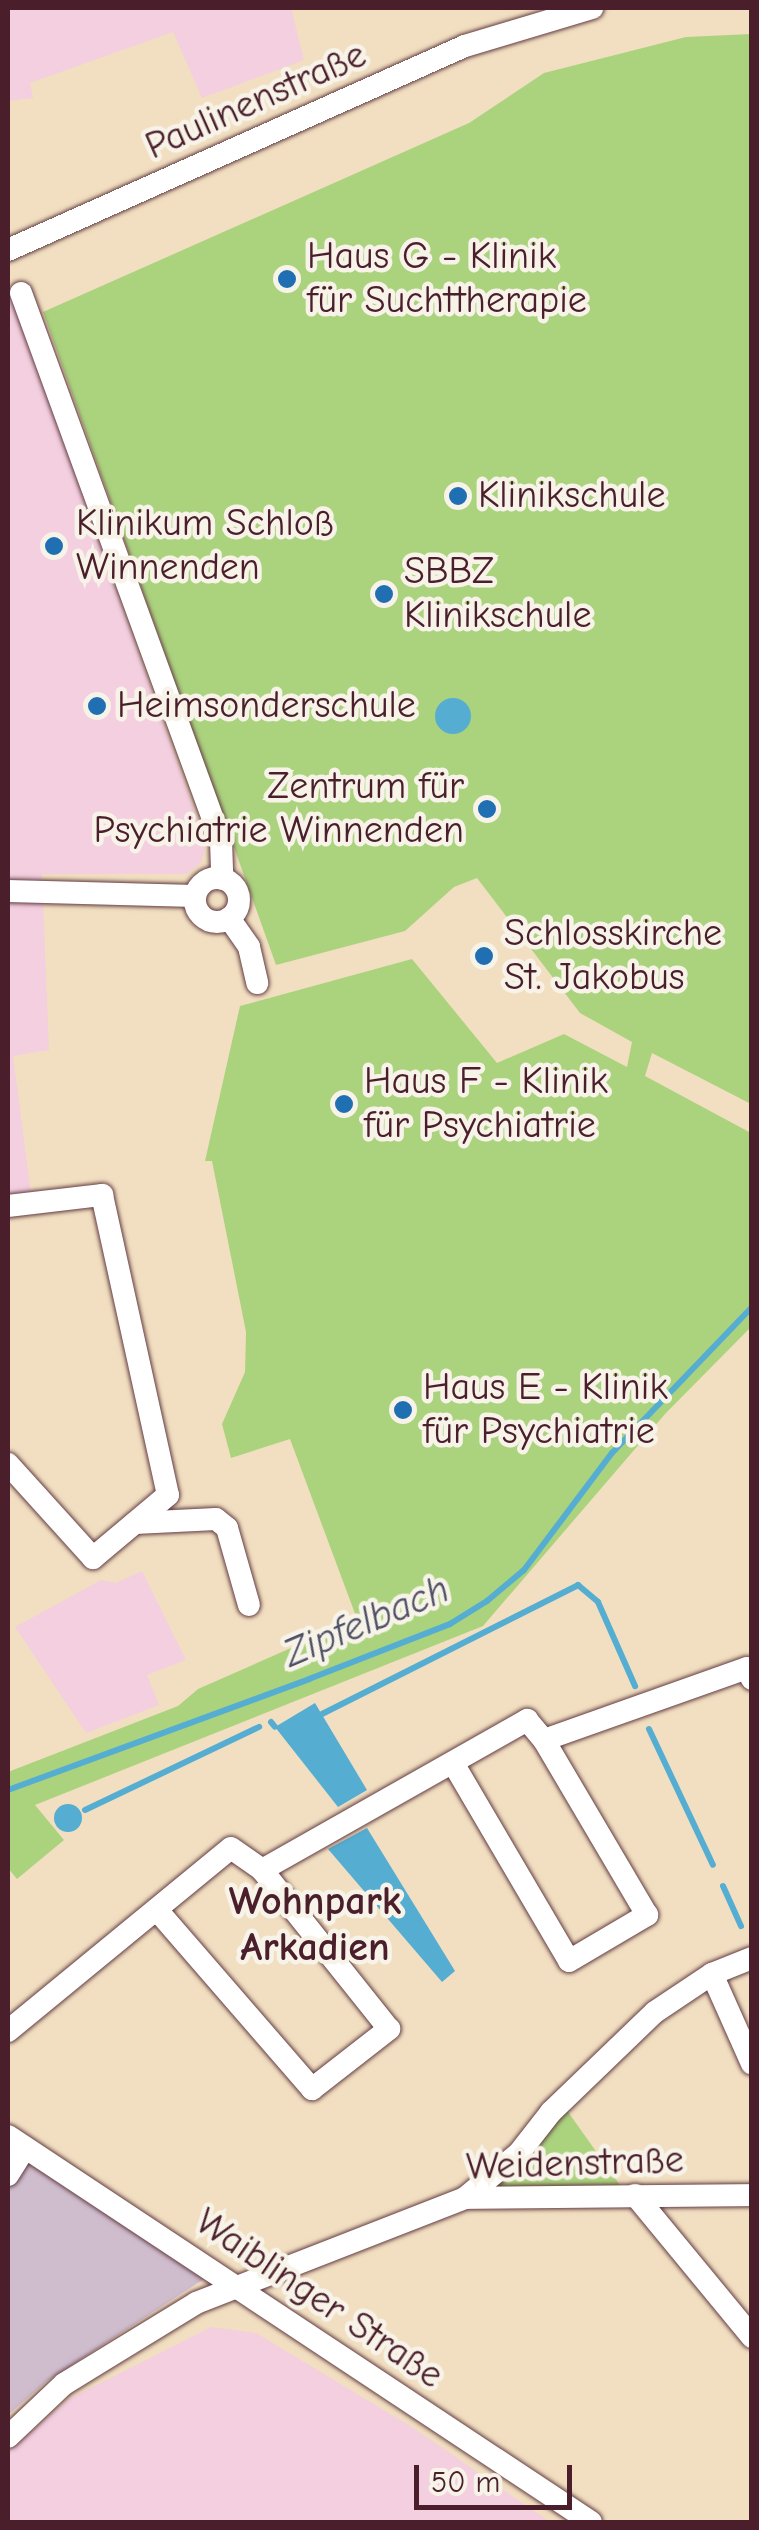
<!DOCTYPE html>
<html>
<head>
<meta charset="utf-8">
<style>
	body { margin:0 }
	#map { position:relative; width:759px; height:2530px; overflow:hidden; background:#f2dfc1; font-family:"Comic Neue",sans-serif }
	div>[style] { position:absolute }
	.built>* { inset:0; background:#f3cfdf }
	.industrial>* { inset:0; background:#cfbdce }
	.green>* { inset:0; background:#abd37e }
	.water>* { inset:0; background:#55aed2 }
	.round { border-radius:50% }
	.stream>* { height:6px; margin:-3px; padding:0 3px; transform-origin:3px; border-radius:3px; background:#55aed2 }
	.roads { filter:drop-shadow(0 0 2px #633c42) drop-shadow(0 0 2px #633c42) }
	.minor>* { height:22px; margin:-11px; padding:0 11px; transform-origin:11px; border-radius:11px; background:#fff }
	.minor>.ring { margin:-11px; padding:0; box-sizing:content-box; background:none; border:22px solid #fff; border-radius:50% }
	.dots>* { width:28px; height:28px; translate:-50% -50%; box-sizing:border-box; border:5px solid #f7f3e8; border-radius:50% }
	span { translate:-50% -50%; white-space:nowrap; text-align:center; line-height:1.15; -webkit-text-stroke:9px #f7f3e8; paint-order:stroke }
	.street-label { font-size:38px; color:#4a1f2b }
	.poi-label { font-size:38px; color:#4a1f2b }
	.left { translate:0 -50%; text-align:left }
	.right { translate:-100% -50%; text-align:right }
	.water-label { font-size:40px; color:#4e5165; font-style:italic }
	.neighbourhood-label { font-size:40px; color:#4a1f2b; font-weight:700 }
	.frame { position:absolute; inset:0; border:10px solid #4a1f2b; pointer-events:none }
	.scale { position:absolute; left:414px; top:2465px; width:158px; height:45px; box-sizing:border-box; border:5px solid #4a1f2b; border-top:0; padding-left:12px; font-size:30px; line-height:35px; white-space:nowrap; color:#4a1f2b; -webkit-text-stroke:8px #f7f3e8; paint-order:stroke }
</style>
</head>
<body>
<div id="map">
	<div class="built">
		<div style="clip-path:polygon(8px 8px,291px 8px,304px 60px,202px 98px,173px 32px,30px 83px,33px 98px,8px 101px)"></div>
		<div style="clip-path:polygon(8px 284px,206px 844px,201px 863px,186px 874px,42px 874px,49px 1050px,13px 1056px,32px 1201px,8px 1203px)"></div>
		<div style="clip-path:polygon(142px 1571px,186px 1660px,147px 1675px,159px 1705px,86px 1733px,15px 1627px,101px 1580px,116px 1583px)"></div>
		<div style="clip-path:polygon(211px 2327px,256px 2333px,412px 2427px,550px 2522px,8px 2522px,8px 2452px,69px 2399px)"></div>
	</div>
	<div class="industrial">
		<div style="clip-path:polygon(8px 2150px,204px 2279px,47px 2381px,8px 2415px)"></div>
	</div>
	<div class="green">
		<div style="clip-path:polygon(751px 34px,751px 1104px,652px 1053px,645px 1076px,751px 1133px,751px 1327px,665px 1414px,483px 1626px,35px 1805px,64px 1840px,17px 1879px,8px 1868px,8px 1772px,178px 1706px,198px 1689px,357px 1619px,290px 1439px,231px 1458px,222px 1424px,245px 1372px,246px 1332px,212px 1161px,205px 1161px,240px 1006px,412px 959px,497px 1063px,564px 1034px,627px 1067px,632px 1042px,580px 1013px,477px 878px,454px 887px,405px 931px,276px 965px,43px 312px,469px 123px,544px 73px,686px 37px)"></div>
		<div style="clip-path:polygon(561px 2102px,627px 2195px,465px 2198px)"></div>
	</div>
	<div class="water">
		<div class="round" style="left:435px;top:698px;width:36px;height:36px"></div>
		<div style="clip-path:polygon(315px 1703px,367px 1790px,338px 1807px,275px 1727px)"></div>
		<div class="round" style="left:54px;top:1804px;width:28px;height:28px"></div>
		<div style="clip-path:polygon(367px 1828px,455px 1971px,442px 1982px,328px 1849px)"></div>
	</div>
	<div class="stream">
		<div style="left:322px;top:1714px;width:287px;rotate:-26.7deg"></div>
		<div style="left:578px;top:1585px;width:26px;rotate:40deg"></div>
		<div style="left:598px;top:1602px;width:92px;rotate:66.2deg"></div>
		<div style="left:271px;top:1722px;width:6px;rotate:51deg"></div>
		<div style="left:649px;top:1729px;width:150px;rotate:64.8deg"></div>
		<div style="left:8px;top:1790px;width:321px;rotate:-20.2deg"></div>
		<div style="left:309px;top:1679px;width:151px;rotate:-21.3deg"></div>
		<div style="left:450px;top:1624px;width:44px;rotate:-31.9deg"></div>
		<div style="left:487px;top:1601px;width:48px;rotate:-40deg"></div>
		<div style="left:524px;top:1570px;width:146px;rotate:-53.1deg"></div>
		<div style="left:612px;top:1453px;width:202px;rotate:-46.2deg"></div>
		<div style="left:85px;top:1810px;width:193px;rotate:-25.5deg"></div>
		<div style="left:723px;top:1886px;width:44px;rotate:65.8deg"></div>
	</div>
	<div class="roads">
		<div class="minor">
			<div style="left:8px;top:250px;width:500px;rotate:-24.06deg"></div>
			<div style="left:465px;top:46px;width:133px;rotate:-16.7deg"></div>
			<div style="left:21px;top:293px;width:583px;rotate:69.95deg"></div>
			<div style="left:221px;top:841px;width:38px;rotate:88deg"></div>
			<div class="ring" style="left:195px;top:878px;width:22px;height:22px"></div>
			<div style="left:8px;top:891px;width:187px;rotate:1.5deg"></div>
			<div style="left:229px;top:918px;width:35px;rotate:55deg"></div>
			<div style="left:249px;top:947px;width:37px;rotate:77deg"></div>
			<div style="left:8px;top:1206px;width:95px;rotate:-6.7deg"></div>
			<div style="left:102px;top:1195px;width:307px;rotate:77.6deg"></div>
			<div style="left:168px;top:1495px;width:98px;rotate:140deg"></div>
			<div style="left:93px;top:1558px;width:127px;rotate:-132.1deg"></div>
			<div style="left:135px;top:1523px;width:81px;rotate:-2.8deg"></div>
			<div style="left:216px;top:1519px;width:14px;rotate:39deg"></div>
			<div style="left:227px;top:1528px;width:80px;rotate:74.1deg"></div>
			<div style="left:453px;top:1763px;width:229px;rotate:59.6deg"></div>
			<div style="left:569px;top:1961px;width:91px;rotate:-30.5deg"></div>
			<div style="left:647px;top:1915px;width:203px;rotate:-120.5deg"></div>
			<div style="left:157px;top:1910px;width:237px;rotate:49.1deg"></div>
			<div style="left:312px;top:2089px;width:98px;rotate:-37.9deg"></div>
			<div style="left:389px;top:2029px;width:203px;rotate:-128.6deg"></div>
			<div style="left:712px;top:1974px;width:98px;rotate:66deg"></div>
			<div style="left:8px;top:2031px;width:288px;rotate:-39.4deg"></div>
			<div style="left:231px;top:1848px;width:38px;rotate:35deg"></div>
			<div style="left:262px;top:1870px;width:305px;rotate:-29.5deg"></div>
			<div style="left:527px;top:1720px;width:26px;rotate:50deg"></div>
			<div style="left:544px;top:1740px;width:215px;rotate:-19.5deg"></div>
			<div style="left:747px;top:1668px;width:12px;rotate:66deg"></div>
			<div style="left:8px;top:2136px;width:699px;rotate:33.51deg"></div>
			<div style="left:8px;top:2175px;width:32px;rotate:-58deg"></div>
			<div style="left:635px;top:2195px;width:184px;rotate:50.5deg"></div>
			<div style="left:465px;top:2198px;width:70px;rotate:-39.8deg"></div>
			<div style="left:519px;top:2153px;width:52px;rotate:-52deg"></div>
			<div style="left:551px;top:2112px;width:144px;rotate:-43.9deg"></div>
			<div style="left:655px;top:2012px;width:69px;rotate:-33.7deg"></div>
			<div style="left:712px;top:1974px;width:43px;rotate:-21.8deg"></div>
			<div style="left:8px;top:2437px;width:77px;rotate:-43.4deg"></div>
			<div style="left:64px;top:2384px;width:155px;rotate:-31.5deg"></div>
			<div style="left:196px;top:2303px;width:289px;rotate:-21.3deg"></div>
			<div style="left:465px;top:2198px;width:287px;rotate:-0.6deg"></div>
		</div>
	</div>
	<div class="dots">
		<div style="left:287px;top:279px;background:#1f6fb2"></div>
		<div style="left:458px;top:496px;background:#1f6fb2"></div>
		<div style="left:54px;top:546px;background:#1f6fb2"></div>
		<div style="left:384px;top:594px;background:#1f6fb2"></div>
		<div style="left:97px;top:706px;background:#1f6fb2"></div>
		<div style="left:487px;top:809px;background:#1f6fb2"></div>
		<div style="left:484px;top:956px;background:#1f6fb2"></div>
		<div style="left:344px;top:1104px;background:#1f6fb2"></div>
		<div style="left:403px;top:1410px;background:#1f6fb2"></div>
	</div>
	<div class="street-label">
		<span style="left:256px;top:101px;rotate:-24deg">Paulinenstraße</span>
		<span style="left:575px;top:2164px;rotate:-2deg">Weidenstraße</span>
		<span style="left:319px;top:2299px;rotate:34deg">Waiblinger Straße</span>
	</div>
	<div class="poi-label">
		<span class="left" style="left:307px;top:279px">Haus G - Klinik<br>für Suchttherapie</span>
		<span class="left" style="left:478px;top:496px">Klinikschule</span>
		<span class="left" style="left:76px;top:546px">Klinikum Schloß<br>Winnenden</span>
		<span class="left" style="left:404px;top:594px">SBBZ<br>Klinikschule</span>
		<span class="left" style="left:117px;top:706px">Heimsonderschule</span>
		<span class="right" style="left:464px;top:809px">Zentrum für<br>Psychiatrie Winnenden</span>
		<span class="left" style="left:504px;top:956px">Schlosskirche<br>St. Jakobus</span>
		<span class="left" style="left:364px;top:1104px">Haus F - Klinik<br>für Psychiatrie</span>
		<span class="left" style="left:423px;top:1410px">Haus E - Klinik<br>für Psychiatrie</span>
	</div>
	<div class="water-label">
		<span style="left:366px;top:1621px;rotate:-23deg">Zipfelbach</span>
	</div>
	<div class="neighbourhood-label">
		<span style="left:315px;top:1924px">Wohnpark<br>Arkadien</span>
	</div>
	<div class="frame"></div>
	<div class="scale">50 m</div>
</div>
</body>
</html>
